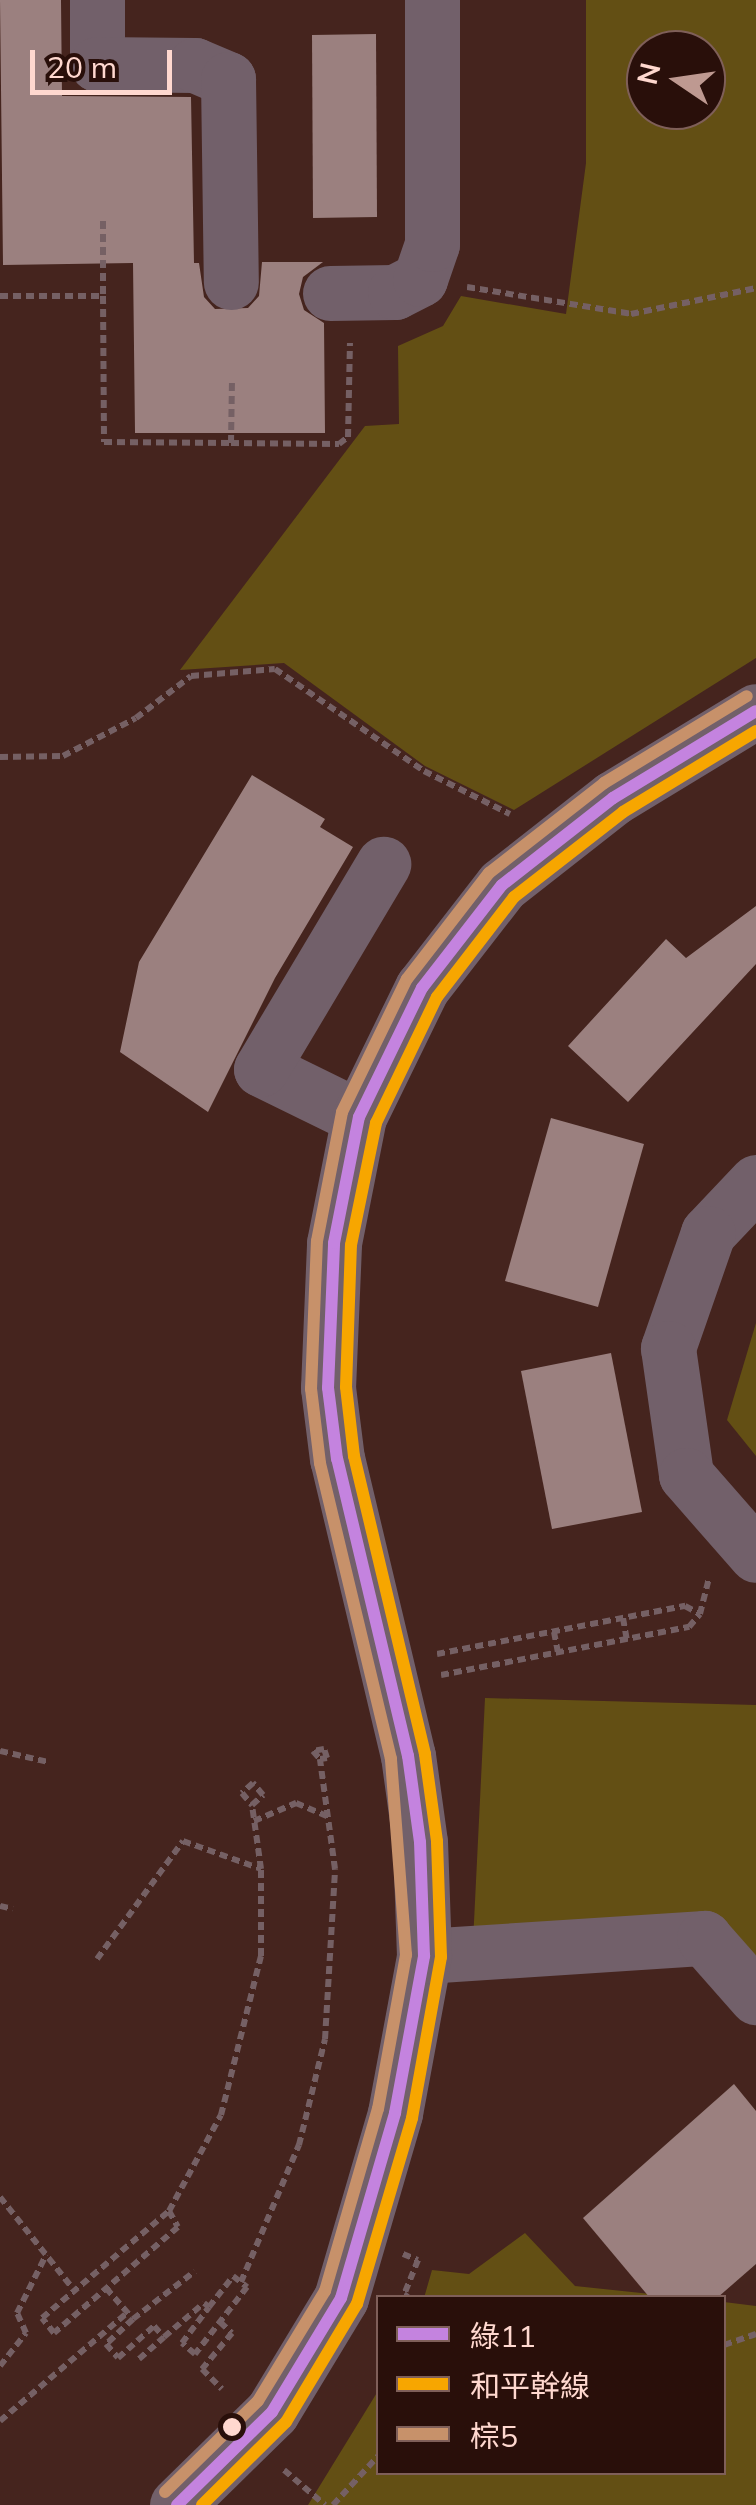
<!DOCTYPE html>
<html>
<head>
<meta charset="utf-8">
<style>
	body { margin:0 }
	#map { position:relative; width:756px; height:2505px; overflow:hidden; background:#45241e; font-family:Mulish,"Noto Sans TC",sans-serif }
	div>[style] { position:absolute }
	.green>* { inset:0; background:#634f14 }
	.building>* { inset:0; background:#9b807f }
	.path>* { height:6px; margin-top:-3px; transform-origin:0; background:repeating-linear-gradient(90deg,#756064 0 8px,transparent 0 13px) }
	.minor>* { height:55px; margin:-27.5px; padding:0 27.5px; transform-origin:27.5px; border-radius:27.5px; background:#72606a }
	.bus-1>* { height:12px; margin:-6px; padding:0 6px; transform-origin:6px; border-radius:6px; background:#c483df }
	.bus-2>* { height:12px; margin:-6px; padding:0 6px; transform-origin:6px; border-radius:6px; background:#f7a600 }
	.bus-3>* { height:12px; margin:-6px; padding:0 6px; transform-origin:6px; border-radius:6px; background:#c7916a }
	.dots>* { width:28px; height:28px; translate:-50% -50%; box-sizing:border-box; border:5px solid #290f0a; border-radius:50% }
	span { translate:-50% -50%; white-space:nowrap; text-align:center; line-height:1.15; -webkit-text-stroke:10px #290f0a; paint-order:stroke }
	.legend { position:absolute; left:376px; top:2295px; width:350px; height:180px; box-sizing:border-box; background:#290f0a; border:2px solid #7f5f59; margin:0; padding:12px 18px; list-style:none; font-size:30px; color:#ffd8cf }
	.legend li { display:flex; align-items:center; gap:20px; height:50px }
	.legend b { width:50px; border:2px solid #7f5f59 }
	.north { position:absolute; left:626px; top:30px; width:100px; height:100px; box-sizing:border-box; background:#290f0a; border:2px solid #7f5f59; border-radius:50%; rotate:283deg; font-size:28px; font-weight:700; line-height:40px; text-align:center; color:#ffd8cf }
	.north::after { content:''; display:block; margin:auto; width:35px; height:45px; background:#be9991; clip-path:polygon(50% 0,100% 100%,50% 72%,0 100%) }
	.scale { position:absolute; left:30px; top:50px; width:142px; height:45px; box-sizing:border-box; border:5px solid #ffd8cf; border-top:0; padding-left:12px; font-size:30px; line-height:35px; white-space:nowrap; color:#ffd8cf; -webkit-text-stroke:8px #290f0a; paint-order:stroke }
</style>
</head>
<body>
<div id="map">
	<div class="green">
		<div style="clip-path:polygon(evenodd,586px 0,756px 0,756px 658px,514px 810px,425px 766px,284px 663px,180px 670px,365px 426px,399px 424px,398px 346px,443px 326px,461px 296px,566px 314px,586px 163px,586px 0,706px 50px,706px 110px,646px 110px,646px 50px,706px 50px)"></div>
		<div style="clip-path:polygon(756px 1323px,756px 1456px,727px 1420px)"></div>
		<div style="clip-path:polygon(485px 1698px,756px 1705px,756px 2013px,680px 1945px,473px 1942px)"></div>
		<div style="clip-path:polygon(525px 2233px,575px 2286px,679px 2297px,424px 2298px,432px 2270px,469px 2274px)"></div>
		<div style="clip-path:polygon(724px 2302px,756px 2306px,756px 2505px,308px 2505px,378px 2391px,378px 2472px,724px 2472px)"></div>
	</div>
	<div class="building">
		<div style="clip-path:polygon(0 0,61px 0,62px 96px,191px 97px,194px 263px,199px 263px,204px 297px,215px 309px,248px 308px,259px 296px,262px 262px,323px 262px,303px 277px,299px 294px,304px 310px,324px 323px,325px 433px,135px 433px,133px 263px,3px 265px)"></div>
		<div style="clip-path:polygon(376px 34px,377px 217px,313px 218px,312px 35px)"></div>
		<div style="clip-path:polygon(252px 775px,325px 819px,320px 827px,353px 847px,275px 978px,208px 1112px,120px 1052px,139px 962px)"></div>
		<div style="clip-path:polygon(756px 906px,756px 964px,628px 1102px,568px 1046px,666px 939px,686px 958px)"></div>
		<div style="clip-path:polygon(551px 1118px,644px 1144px,598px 1307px,505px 1281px)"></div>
		<div style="clip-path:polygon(611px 1353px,642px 1512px,552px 1529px,521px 1371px)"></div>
		<div style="clip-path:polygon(734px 2084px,756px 2111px,756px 2264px,717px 2298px,650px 2298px,583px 2218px)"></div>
	</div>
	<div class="path">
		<div style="left:103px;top:221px;width:75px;rotate:90deg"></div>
		<div style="left:467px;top:287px;width:166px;rotate:9.3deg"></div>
		<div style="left:631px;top:314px;width:128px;rotate:-11.7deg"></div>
		<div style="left:0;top:296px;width:103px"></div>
		<div style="left:103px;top:296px;width:146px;rotate:89.6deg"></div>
		<div style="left:104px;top:442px;width:127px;rotate:0.5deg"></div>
		<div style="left:231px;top:443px;width:61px;rotate:-89.1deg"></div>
		<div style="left:231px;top:443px;width:108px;rotate:0.5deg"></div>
		<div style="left:339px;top:444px;width:11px;rotate:-38deg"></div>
		<div style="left:348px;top:437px;width:94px;rotate:-88.8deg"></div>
		<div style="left:0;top:757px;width:63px;rotate:-0.9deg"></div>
		<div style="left:63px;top:756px;width:82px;rotate:-27.5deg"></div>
		<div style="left:136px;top:718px;width:69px;rotate:-37.4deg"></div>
		<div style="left:191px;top:676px;width:84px;rotate:-4.8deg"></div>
		<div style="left:275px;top:669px;width:181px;rotate:34.4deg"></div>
		<div style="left:424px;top:771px;width:96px;rotate:26.6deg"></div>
		<div style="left:623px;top:1618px;width:22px;rotate:80deg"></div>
		<div style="left:554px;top:1632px;width:20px;rotate:79deg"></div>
		<div style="left:437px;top:1654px;width:253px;rotate:-11deg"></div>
		<div style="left:685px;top:1606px;width:17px;rotate:28deg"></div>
		<div style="left:441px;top:1675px;width:253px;rotate:-11deg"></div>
		<div style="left:689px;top:1627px;width:17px;rotate:-50deg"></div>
		<div style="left:700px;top:1614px;width:38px;rotate:-76deg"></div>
		<div style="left:0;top:1751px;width:49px;rotate:12.9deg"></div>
		<div style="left:254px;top:1821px;width:46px;rotate:-23.2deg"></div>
		<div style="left:296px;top:1803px;width:34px;rotate:23deg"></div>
		<div style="left:0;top:1906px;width:13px;rotate:13deg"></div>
		<div style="left:97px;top:1959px;width:146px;rotate:-53.9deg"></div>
		<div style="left:183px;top:1841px;width:83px;rotate:19.7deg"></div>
		<div style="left:0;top:2197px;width:119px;rotate:51.5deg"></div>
		<div style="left:169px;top:2211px;width:109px;rotate:-61.6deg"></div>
		<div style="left:221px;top:2115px;width:164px;rotate:-75.9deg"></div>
		<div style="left:261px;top:1956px;width:87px;rotate:-90deg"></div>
		<div style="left:261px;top:1869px;width:65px;rotate:-98deg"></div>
		<div style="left:252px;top:1805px;width:15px;rotate:-42deg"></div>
		<div style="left:263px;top:1795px;width:16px;rotate:-130deg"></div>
		<div style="left:253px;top:1783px;width:15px;rotate:138deg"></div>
		<div style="left:242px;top:1793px;width:16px;rotate:50deg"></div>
		<div style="left:169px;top:2211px;width:18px;rotate:61deg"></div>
		<div style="left:178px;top:2227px;width:163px;rotate:139.5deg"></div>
		<div style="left:54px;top:2333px;width:19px;rotate:-129deg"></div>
		<div style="left:42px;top:2318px;width:166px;rotate:-40.1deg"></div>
		<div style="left:403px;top:2254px;width:16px;rotate:22deg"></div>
		<div style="left:418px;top:2260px;width:37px;rotate:112deg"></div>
		<div style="left:404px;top:2294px;width:6px;rotate:39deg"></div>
		<div style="left:241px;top:2282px;width:149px;rotate:-67.1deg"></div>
		<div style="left:299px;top:2145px;width:109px;rotate:-76.2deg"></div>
		<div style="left:325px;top:2039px;width:170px;rotate:-86.6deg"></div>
		<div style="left:335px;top:1869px;width:111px;rotate:-97.8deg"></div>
		<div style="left:320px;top:1759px;width:7px;rotate:-8deg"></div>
		<div style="left:327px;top:1758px;width:9px;rotate:-108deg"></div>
		<div style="left:324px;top:1749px;width:11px;rotate:170deg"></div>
		<div style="left:313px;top:1751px;width:11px;rotate:49deg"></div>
		<div style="left:106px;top:2288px;width:41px;rotate:48.9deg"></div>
		<div style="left:133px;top:2319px;width:78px;rotate:-37.7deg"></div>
		<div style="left:497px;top:2298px;width:9px"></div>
		<div style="left:133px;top:2319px;width:37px;rotate:137deg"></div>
		<div style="left:106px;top:2344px;width:18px;rotate:49deg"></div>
		<div style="left:118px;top:2358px;width:48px;rotate:-41.6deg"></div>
		<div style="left:154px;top:2326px;width:15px;rotate:48deg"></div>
		<div style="left:164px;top:2337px;width:52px;rotate:-40.4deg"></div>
		<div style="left:204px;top:2303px;width:6px;rotate:39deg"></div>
		<div style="left:209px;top:2307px;width:39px;rotate:-52deg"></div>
		<div style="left:233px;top:2276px;width:18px;rotate:38deg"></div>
		<div style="left:247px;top:2287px;width:85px;rotate:127.8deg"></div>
		<div style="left:195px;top:2354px;width:17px;rotate:-140deg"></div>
		<div style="left:182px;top:2343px;width:45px;rotate:-53.1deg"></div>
		<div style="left:220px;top:2322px;width:16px;rotate:43deg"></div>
		<div style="left:232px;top:2333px;width:47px;rotate:129.8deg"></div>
		<div style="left:202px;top:2369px;width:28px;rotate:45deg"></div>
		<div style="left:724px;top:2345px;width:34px;rotate:-19deg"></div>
		<div style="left:139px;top:2359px;width:33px;rotate:-41deg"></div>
		<div style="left:0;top:2366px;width:42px;rotate:-51.8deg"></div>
		<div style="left:26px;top:2333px;width:22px;rotate:-114deg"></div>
		<div style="left:17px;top:2313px;width:65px;rotate:-63.4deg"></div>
		<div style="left:0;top:2421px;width:167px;rotate:-40.4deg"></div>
		<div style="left:284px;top:2470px;width:54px;rotate:40.5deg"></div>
		<div style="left:333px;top:2505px;width:67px;rotate:-47.4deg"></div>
	</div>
	<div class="minor">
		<div style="left:97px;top:0;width:64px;rotate:90deg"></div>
		<div style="left:97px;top:64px;width:98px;rotate:0.6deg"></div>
		<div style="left:195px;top:65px;width:36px;rotate:23deg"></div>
		<div style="left:228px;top:79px;width:203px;rotate:89.2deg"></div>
		<div style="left:330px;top:293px;width:65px;rotate:-0.9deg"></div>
		<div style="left:395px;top:292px;width:28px;rotate:-27deg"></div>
		<div style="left:420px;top:279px;width:37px;rotate:-71deg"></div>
		<div style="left:432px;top:244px;width:244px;rotate:-90deg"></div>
		<div style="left:359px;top:1117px;width:109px;rotate:-153.9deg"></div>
		<div style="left:261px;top:1069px;width:239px;rotate:-59.2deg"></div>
		<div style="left:756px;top:1182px;width:70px;rotate:133.3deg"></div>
		<div style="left:708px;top:1233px;width:122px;rotate:109.2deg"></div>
		<div style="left:668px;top:1348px;width:128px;rotate:81.9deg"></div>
		<div style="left:686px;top:1475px;width:106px;rotate:48.8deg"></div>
		<div style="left:424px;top:1956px;width:281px;rotate:-3.7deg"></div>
		<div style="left:704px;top:1938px;width:79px;rotate:48.6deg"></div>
		<div style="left:177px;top:2505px;width:133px;rotate:-44.4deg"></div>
		<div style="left:272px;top:2412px;width:133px;rotate:-58.8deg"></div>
		<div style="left:341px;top:2298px;width:193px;rotate:-73.7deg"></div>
		<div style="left:395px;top:2113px;width:160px;rotate:-79.5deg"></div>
		<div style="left:424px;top:1956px;width:114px;rotate:-92deg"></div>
		<div style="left:420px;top:1842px;width:87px;rotate:-97.9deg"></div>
		<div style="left:408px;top:1756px;width:305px;rotate:-103.4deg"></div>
		<div style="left:337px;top:1459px;width:72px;rotate:-97.2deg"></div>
		<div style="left:328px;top:1388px;width:145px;rotate:-87.6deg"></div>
		<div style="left:334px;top:1243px;width:128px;rotate:-78.8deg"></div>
		<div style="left:359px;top:1117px;width:144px;rotate:-64deg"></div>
		<div style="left:422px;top:988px;width:130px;rotate:-52.2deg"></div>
		<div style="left:502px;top:885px;width:141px;rotate:-38.1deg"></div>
		<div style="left:613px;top:798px;width:167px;rotate:-31.3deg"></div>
	</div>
	<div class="bus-1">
		<div style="left:177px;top:2505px;width:133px;rotate:-44.4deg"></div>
		<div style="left:272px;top:2412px;width:133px;rotate:-58.8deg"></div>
		<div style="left:341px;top:2298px;width:193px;rotate:-73.7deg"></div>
		<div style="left:395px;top:2113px;width:160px;rotate:-79.5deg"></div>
		<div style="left:424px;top:1956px;width:114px;rotate:-92deg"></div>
		<div style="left:420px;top:1842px;width:87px;rotate:-97.9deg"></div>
		<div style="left:408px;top:1756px;width:305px;rotate:-103.4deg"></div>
		<div style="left:337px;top:1459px;width:72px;rotate:-97.2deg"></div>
		<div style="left:328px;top:1388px;width:145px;rotate:-87.6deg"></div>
		<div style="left:334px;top:1243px;width:128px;rotate:-78.8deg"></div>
		<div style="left:359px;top:1117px;width:144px;rotate:-64deg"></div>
		<div style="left:422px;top:988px;width:130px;rotate:-52.2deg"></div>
		<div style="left:502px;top:885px;width:141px;rotate:-38.1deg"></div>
		<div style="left:613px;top:798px;width:167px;rotate:-31.3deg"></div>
	</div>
	<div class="bus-2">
		<div style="left:202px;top:2505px;width:118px;rotate:-44.7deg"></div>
		<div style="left:286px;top:2422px;width:138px;rotate:-59deg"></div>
		<div style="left:357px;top:2304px;width:194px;rotate:-73.5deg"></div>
		<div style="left:412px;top:2118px;width:164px;rotate:-79.8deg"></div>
		<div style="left:441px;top:1957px;width:116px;rotate:-92deg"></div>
		<div style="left:437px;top:1841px;width:88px;rotate:-97.9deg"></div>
		<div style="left:425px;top:1754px;width:306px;rotate:-103.4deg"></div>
		<div style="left:354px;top:1456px;width:69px;rotate:-96.6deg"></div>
		<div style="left:346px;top:1387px;width:142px;rotate:-88deg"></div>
		<div style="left:351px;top:1245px;width:125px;rotate:-78.4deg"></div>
		<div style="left:376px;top:1123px;width:140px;rotate:-64.2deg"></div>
		<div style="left:437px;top:997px;width:126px;rotate:-52.4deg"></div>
		<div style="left:514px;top:897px;width:138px;rotate:-37.9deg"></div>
		<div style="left:623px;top:812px;width:156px;rotate:-31.3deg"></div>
	</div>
	<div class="bus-3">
		<div style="left:165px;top:2492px;width:130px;rotate:-44.4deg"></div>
		<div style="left:258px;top:2401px;width:129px;rotate:-58.7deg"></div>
		<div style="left:325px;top:2291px;width:190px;rotate:-73.8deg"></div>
		<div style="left:378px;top:2109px;width:157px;rotate:-79.7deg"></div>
		<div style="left:406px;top:1955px;width:197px;rotate:-94.4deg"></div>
		<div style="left:391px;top:1759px;width:304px;rotate:-103.5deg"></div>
		<div style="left:320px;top:1463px;width:75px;rotate:-96.9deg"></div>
		<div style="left:311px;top:1389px;width:148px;rotate:-87.7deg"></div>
		<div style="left:317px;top:1241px;width:131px;rotate:-79deg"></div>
		<div style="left:342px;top:1112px;width:148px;rotate:-64deg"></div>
		<div style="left:407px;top:979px;width:134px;rotate:-52.3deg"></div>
		<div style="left:489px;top:873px;width:146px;rotate:-38deg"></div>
		<div style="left:604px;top:783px;width:167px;rotate:-31.3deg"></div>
	</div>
	<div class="dots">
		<div style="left:232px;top:2427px;background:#ffd8cf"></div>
	</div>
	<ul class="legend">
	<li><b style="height:12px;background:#c483df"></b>綠11</li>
	<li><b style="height:12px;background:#f7a600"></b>和平幹線</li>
	<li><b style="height:12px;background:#c7916a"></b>棕5</li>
	</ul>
	<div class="north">N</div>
	<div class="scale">20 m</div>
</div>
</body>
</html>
